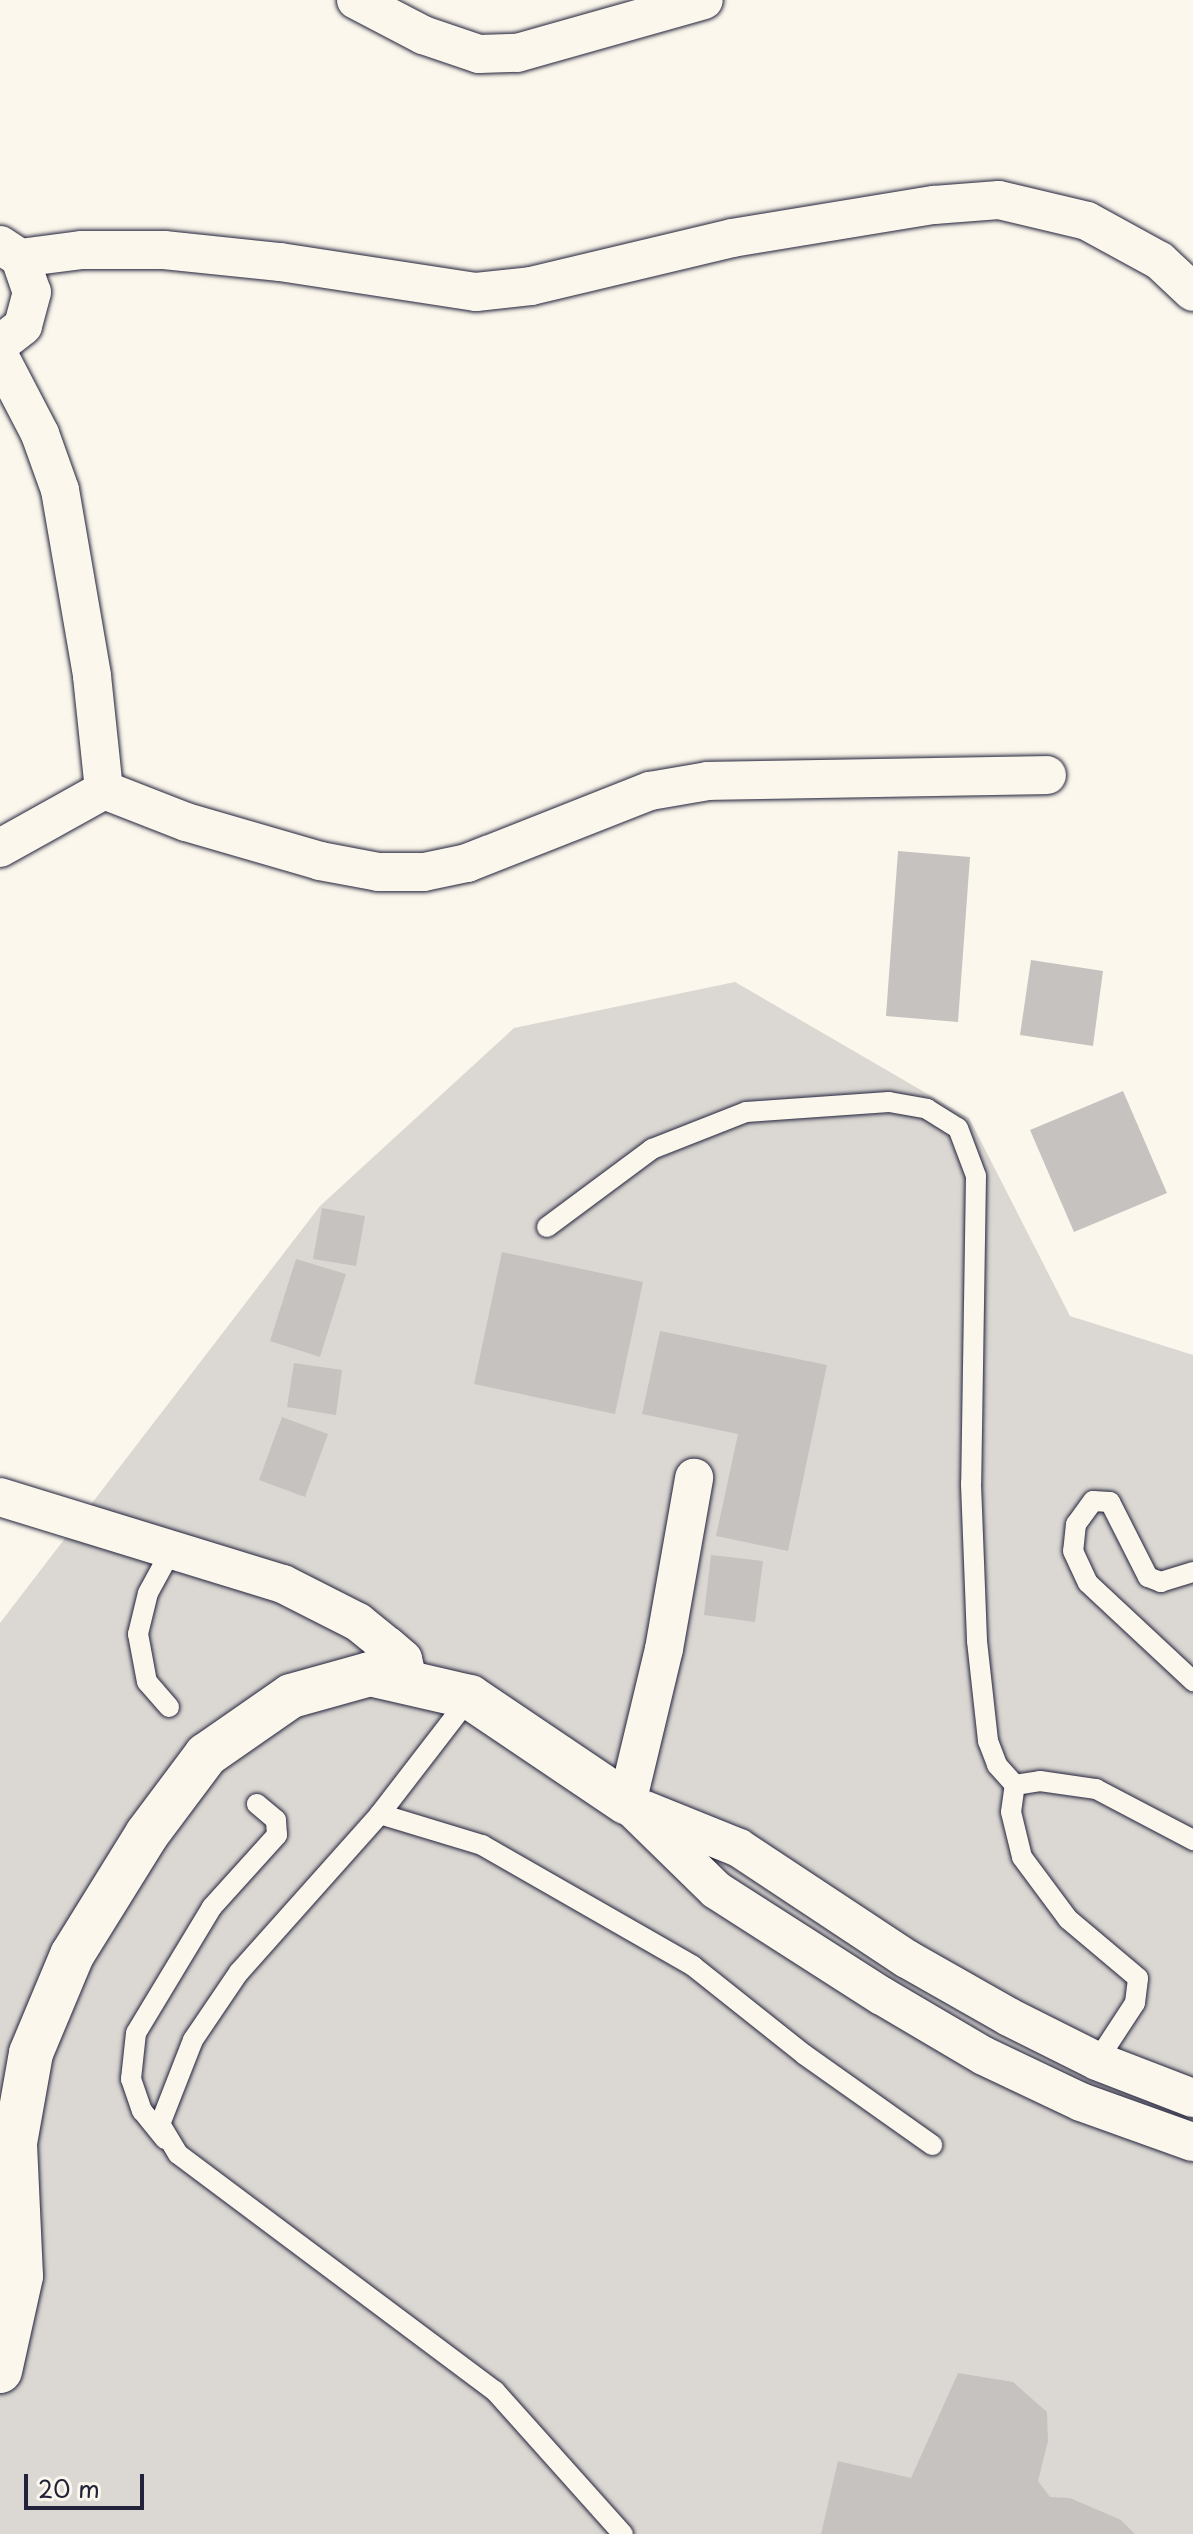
<!DOCTYPE html>
<html>
<head>
<meta charset="utf-8">
<style>
	body { margin:0 }
	#map { position:relative; width:1193px; height:2534px; overflow:hidden; background:#fbf7ec; font-family:"Playpen Sans",sans-serif }
	div>[style] { position:absolute }
	.green>* { inset:0; background:#dbd8d3 }
	.building>* { inset:0; background:#c6c2c0 }
	.roads { filter:drop-shadow(0 0 2px #22223b) drop-shadow(0 0 2px #22223b) }
	.lane>* { height:20px; margin:-10px; padding:0 10px; transform-origin:10px; border-radius:10px; background:#fbf7ec }
	.street>* { height:38px; margin:-19px; padding:0 19px; transform-origin:19px; border-radius:19px; background:#fbf7ec }
	.secondary>* { height:44px; margin:-22px; padding:0 22px; transform-origin:22px; border-radius:22px; background:#fbf7ec }
	span { translate:-50% -50%; white-space:nowrap; text-align:center; line-height:1.15; -webkit-text-stroke:6px #fbf7ec; paint-order:stroke }
	.scale { position:absolute; left:24px; top:2474px; width:120px; height:36px; box-sizing:border-box; border:4px solid #22223b; border-top:0; padding-left:10px; font-size:24px; line-height:28px; white-space:nowrap; color:#22223b; -webkit-text-stroke:6px #fbf7ec; paint-order:stroke }
</style>
</head>
<body>
<div id="map">
	<div class="green">
		<div style="clip-path:polygon(735px 982px,969px 1118px,1070px 1316px,1193px 1355px,1193px 2534px,0 2534px,0 1623px,320px 1206px,514px 1028px)"></div>
	</div>
	<div class="building">
		<div style="clip-path:polygon(898px 851px,970px 857px,958px 1022px,886px 1016px)"></div>
		<div style="clip-path:polygon(1031px 960px,1103px 971px,1093px 1046px,1020px 1035px)"></div>
		<div style="clip-path:polygon(1123px 1091px,1167px 1193px,1074px 1232px,1030px 1130px)"></div>
		<div style="clip-path:polygon(322px 1208px,365px 1216px,356px 1266px,313px 1259px)"></div>
		<div style="clip-path:polygon(502px 1252px,643px 1282px,615px 1414px,474px 1384px)"></div>
		<div style="clip-path:polygon(296px 1259px,346px 1274px,320px 1357px,270px 1341px)"></div>
		<div style="clip-path:polygon(660px 1331px,827px 1365px,788px 1551px,716px 1536px,738px 1434px,642px 1414px)"></div>
		<div style="clip-path:polygon(294px 1363px,342px 1370px,336px 1415px,287px 1407px)"></div>
		<div style="clip-path:polygon(282px 1417px,328px 1434px,305px 1497px,259px 1480px)"></div>
		<div style="clip-path:polygon(711px 1555px,763px 1561px,755px 1622px,704px 1615px)"></div>
		<div style="clip-path:polygon(958px 2373px,1013px 2382px,1047px 2412px,1048px 2441px,1038px 2481px,1050px 2497px,1070px 2498px,1121px 2520px,1135px 2534px,821px 2534px,838px 2461px,911px 2478px)"></div>
	</div>
	<div class="roads">
		<div class="lane">
			<div style="left:547px;top:1227px;width:131px;rotate:-36.6deg"></div>
			<div style="left:652px;top:1149px;width:101px;rotate:-21.5deg"></div>
			<div style="left:746px;top:1112px;width:143px;rotate:-4deg"></div>
			<div style="left:889px;top:1102px;width:39px;rotate:10deg"></div>
			<div style="left:927px;top:1109px;width:36px;rotate:32deg"></div>
			<div style="left:958px;top:1128px;width:51px;rotate:69.4deg"></div>
			<div style="left:976px;top:1176px;width:308px;rotate:90.9deg"></div>
			<div style="left:971px;top:1484px;width:157px;rotate:87.8deg"></div>
			<div style="left:977px;top:1641px;width:101px;rotate:83.7deg"></div>
			<div style="left:988px;top:1741px;width:26px;rotate:69deg"></div>
			<div style="left:997px;top:1765px;width:27px;rotate:48deg"></div>
			<div style="left:1193px;top:1572px;width:34px;rotate:163deg"></div>
			<div style="left:1161px;top:1582px;width:14px;rotate:-159deg"></div>
			<div style="left:1148px;top:1577px;width:84px;rotate:-116.9deg"></div>
			<div style="left:1110px;top:1502px;width:17px;rotate:-177deg"></div>
			<div style="left:1093px;top:1501px;width:29px;rotate:126deg"></div>
			<div style="left:1076px;top:1524px;width:27px;rotate:96deg"></div>
			<div style="left:1073px;top:1551px;width:35px;rotate:65deg"></div>
			<div style="left:1088px;top:1583px;width:144px;rotate:43deg"></div>
			<div style="left:470px;top:1697px;width:148px;rotate:127.6deg"></div>
			<div style="left:380px;top:1814px;width:212px;rotate:131.7deg"></div>
			<div style="left:239px;top:1972px;width:82px;rotate:124.1deg"></div>
			<div style="left:193px;top:2040px;width:90px;rotate:111.4deg"></div>
			<div style="left:160px;top:2124px;width:35px;rotate:59deg"></div>
			<div style="left:178px;top:2154px;width:396px;rotate:36.8deg"></div>
			<div style="left:495px;top:2391px;width:192px;rotate:48.2deg"></div>
			<div style="left:169px;top:1707px;width:33px;rotate:-131deg"></div>
			<div style="left:147px;top:1682px;width:49px;rotate:-100.6deg"></div>
			<div style="left:138px;top:1634px;width:42px;rotate:-76.3deg"></div>
			<div style="left:148px;top:1593px;width:50px;rotate:-61.4deg"></div>
			<div style="left:380px;top:1814px;width:107px;rotate:16.9deg"></div>
			<div style="left:482px;top:1845px;width:243px;rotate:29.8deg"></div>
			<div style="left:693px;top:1966px;width:143px;rotate:38.5deg"></div>
			<div style="left:805px;top:2055px;width:156px;rotate:35.3deg"></div>
			<div style="left:1097px;top:2061px;width:69px;rotate:-56.8deg"></div>
			<div style="left:1135px;top:2003px;width:25px;rotate:-83deg"></div>
			<div style="left:1138px;top:1978px;width:92px;rotate:-139.9deg"></div>
			<div style="left:1068px;top:1919px;width:77px;rotate:-126.6deg"></div>
			<div style="left:1022px;top:1857px;width:46px;rotate:-103.7deg"></div>
			<div style="left:1011px;top:1812px;width:27px;rotate:-82deg"></div>
			<div style="left:1015px;top:1785px;width:25px;rotate:-9deg"></div>
			<div style="left:1040px;top:1781px;width:57px;rotate:8.1deg"></div>
			<div style="left:1096px;top:1789px;width:110px;rotate:27.7deg"></div>
			<div style="left:165px;top:2139px;width:36px;rotate:-129deg"></div>
			<div style="left:142px;top:2111px;width:34px;rotate:-109deg"></div>
			<div style="left:131px;top:2079px;width:46px;rotate:-83.8deg"></div>
			<div style="left:136px;top:2033px;width:147px;rotate:-58.9deg"></div>
			<div style="left:212px;top:1907px;width:97px;rotate:-47.9deg"></div>
			<div style="left:277px;top:1835px;width:15px;rotate:-94deg"></div>
			<div style="left:276px;top:1820px;width:25px;rotate:-140deg"></div>
		</div>
		<div class="street">
			<div style="left:356px;top:0;width:76px;rotate:27.6deg"></div>
			<div style="left:423px;top:35px;width:59px;rotate:18.7deg"></div>
			<div style="left:479px;top:54px;width:38px;rotate:-2deg"></div>
			<div style="left:517px;top:53px;width:194px;rotate:-15.8deg"></div>
			<div style="left:0;top:245px;width:24px;rotate:33deg"></div>
			<div style="left:20px;top:258px;width:36px;rotate:71deg"></div>
			<div style="left:32px;top:292px;width:35px;rotate:105deg"></div>
			<div style="left:23px;top:326px;width:29px;rotate:142deg"></div>
			<div style="left:20px;top:258px;width:63px;rotate:-7.4deg"></div>
			<div style="left:82px;top:250px;width:82px"></div>
			<div style="left:164px;top:250px;width:117px;rotate:5.9deg"></div>
			<div style="left:280px;top:262px;width:198px;rotate:8.7deg"></div>
			<div style="left:476px;top:292px;width:55px;rotate:-6.2deg"></div>
			<div style="left:531px;top:286px;width:207px;rotate:-13.4deg"></div>
			<div style="left:732px;top:238px;width:205px;rotate:-9.3deg"></div>
			<div style="left:934px;top:205px;width:65px;rotate:-4.4deg"></div>
			<div style="left:999px;top:200px;width:90px;rotate:13.4deg"></div>
			<div style="left:1087px;top:221px;width:83px;rotate:28.7deg"></div>
			<div style="left:1160px;top:261px;width:45px;rotate:43.2deg"></div>
			<div style="left:0;top:357px;width:87px;rotate:62.5deg"></div>
			<div style="left:40px;top:434px;width:59px;rotate:70.3deg"></div>
			<div style="left:60px;top:490px;width:189px;rotate:80.2deg"></div>
			<div style="left:92px;top:676px;width:115px;rotate:84deg"></div>
			<div style="left:0;top:848px;width:119px;rotate:-29.1deg"></div>
			<div style="left:104px;top:790px;width:88px;rotate:21.3deg"></div>
			<div style="left:186px;top:822px;width:140px;rotate:16.2deg"></div>
			<div style="left:320px;top:861px;width:59px;rotate:10.7deg"></div>
			<div style="left:378px;top:872px;width:46px"></div>
			<div style="left:424px;top:872px;width:44px;rotate:-11.8deg"></div>
			<div style="left:467px;top:863px;width:197px;rotate:-21.5deg"></div>
			<div style="left:650px;top:791px;width:59px;rotate:-9.8deg"></div>
			<div style="left:708px;top:781px;width:339px;rotate:-1deg"></div>
			<div style="left:0;top:1497px;width:296px;rotate:17.1deg"></div>
			<div style="left:283px;top:1584px;width:84px;rotate:26.9deg"></div>
			<div style="left:358px;top:1622px;width:38px;rotate:39deg"></div>
			<div style="left:388px;top:1646px;width:20px;rotate:41deg"></div>
			<div style="left:403px;top:1659px;width:26px;rotate:77deg"></div>
			<div style="left:627px;top:1803px;width:124px;rotate:44.3deg"></div>
			<div style="left:716px;top:1890px;width:197px;rotate:32.6deg"></div>
			<div style="left:882px;top:1996px;width:118px;rotate:30.5deg"></div>
			<div style="left:984px;top:2056px;width:107px;rotate:25.4deg"></div>
			<div style="left:1081px;top:2102px;width:119px;rotate:19.7deg"></div>
			<div style="left:627px;top:1803px;width:158px;rotate:-76.5deg"></div>
			<div style="left:664px;top:1649px;width:174px;rotate:-80deg"></div>
			<div style="left:645px;top:1810px;width:101px;rotate:22deg"></div>
			<div style="left:739px;top:1848px;width:201px;rotate:33.5deg"></div>
			<div style="left:907px;top:1959px;width:117px;rotate:29.6deg"></div>
			<div style="left:1009px;top:2017px;width:98px;rotate:26.6deg"></div>
			<div style="left:1097px;top:2061px;width:103px;rotate:21.1deg"></div>
		</div>
		<div class="secondary">
			<div style="left:0;top:2371px;width:97px;rotate:-77.5deg"></div>
			<div style="left:21px;top:2276px;width:133px;rotate:-92.6deg"></div>
			<div style="left:15px;top:2143px;width:91px;rotate:-79.9deg"></div>
			<div style="left:31px;top:2053px;width:106px;rotate:-67.3deg"></div>
			<div style="left:72px;top:1955px;width:142px;rotate:-58.2deg"></div>
			<div style="left:147px;top:1834px;width:99px;rotate:-53.2deg"></div>
			<div style="left:206px;top:1755px;width:103px;rotate:-34.8deg"></div>
			<div style="left:291px;top:1696px;width:82px;rotate:-15.6deg"></div>
			<div style="left:370px;top:1674px;width:103px;rotate:13deg"></div>
			<div style="left:470px;top:1697px;width:189px;rotate:34deg"></div>
		</div>
	</div>
	<div class="scale">20 m</div>
</div>
</body>
</html>
